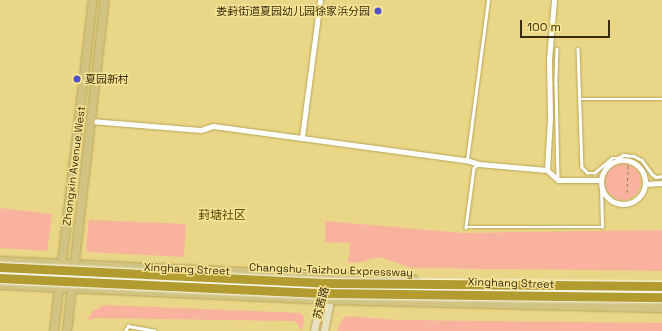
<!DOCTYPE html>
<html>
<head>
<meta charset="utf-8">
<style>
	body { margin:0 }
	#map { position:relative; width:662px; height:331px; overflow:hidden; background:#e9d787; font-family:"Space Grotesk","Noto Sans SC",sans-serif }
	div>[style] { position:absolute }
	.green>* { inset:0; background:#f9b29e }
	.round { border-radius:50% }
	.path>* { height:1px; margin-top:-0.5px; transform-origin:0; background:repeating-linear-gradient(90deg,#8a7d46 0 3px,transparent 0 6px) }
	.roads { filter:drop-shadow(0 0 1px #b7a556) drop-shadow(0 0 1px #b7a556) }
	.service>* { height:2.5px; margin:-1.25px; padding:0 1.25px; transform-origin:1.25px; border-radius:1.25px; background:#fff }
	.minor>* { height:5px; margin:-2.5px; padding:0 2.5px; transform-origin:2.5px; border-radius:2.5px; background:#fff }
	.minor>.ring { margin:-2.5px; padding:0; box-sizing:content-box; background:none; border:5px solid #fff; border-radius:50% }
	.secondary>* { height:7px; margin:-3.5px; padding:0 3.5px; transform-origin:3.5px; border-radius:3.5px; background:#e8e1c1 }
	.primary>* { height:8px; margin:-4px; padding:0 4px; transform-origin:4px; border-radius:4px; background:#d1c482 }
	.bridges { filter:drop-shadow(0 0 1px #fff) drop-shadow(0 0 1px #fff) }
	.motorway-bridge>* { height:9px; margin:-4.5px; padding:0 4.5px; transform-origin:4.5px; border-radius:4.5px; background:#b39c2f }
	.dots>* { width:11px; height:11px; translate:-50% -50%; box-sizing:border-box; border:2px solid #f7e494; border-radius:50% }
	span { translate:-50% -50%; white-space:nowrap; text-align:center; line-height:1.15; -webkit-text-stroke:3px #f7e494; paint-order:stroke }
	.poi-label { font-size:11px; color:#352d0b }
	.right { translate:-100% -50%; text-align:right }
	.left { translate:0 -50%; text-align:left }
	.street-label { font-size:11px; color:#352d0b }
	.neighbourhood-label { font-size:12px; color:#574a06 }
	.scale { position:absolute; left:520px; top:20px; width:90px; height:18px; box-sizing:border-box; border:2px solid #352d0b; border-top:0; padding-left:5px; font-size:12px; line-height:14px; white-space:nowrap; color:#352d0b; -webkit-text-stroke:3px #f7e494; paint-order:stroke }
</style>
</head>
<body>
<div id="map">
	<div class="green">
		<div class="round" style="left:605px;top:164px;width:36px;height:36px"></div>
		<div style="clip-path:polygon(0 208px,52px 214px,47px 251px,0 248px)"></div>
		<div style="clip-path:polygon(89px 220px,186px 224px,184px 257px,88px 252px,86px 249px)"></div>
		<div style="clip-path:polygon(325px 221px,463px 233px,662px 230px,662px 271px,416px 268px,408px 267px,380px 257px,359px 262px,348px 263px,350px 243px,325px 242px)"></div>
		<div style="clip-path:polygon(104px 305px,301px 313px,304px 318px,304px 322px,302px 331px,295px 321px,95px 318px,87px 320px,93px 311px)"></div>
		<div style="clip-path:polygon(348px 316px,396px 320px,662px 323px,662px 331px,337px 331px,342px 319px)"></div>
	</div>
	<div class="path">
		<div style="left:625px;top:160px;width:7px;rotate:63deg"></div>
		<div style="left:628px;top:166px;width:26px;rotate:92deg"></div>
	</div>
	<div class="roads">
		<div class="service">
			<div style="left:557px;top:49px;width:34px;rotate:92deg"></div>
			<div style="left:556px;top:83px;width:96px;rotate:88.8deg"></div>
			<div style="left:578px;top:49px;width:118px;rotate:88.1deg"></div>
			<div style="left:582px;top:167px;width:8px;rotate:45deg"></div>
			<div style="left:588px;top:173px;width:6px"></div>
			<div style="left:594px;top:173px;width:23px;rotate:-40deg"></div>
			<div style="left:612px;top:158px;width:6px"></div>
			<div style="left:579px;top:99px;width:83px"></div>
			<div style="left:467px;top:160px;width:161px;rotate:-82.5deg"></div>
			<div style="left:618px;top:160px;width:2px;rotate:-90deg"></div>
			<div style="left:618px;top:158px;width:6px;rotate:-31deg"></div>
			<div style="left:623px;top:155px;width:11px;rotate:5deg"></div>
			<div style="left:634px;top:156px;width:9px;rotate:27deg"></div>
			<div style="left:642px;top:160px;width:17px;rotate:54deg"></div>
			<div style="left:652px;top:174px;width:5px;rotate:37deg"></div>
			<div style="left:656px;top:177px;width:6px;rotate:-9deg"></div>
			<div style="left:479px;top:164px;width:6px;rotate:141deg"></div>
			<div style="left:474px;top:168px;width:60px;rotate:97.7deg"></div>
			<div style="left:466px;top:227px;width:136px"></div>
			<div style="left:602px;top:227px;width:40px;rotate:-91.4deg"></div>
			<div style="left:125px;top:331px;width:6px;rotate:-59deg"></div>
			<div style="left:128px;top:326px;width:27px;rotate:10deg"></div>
		</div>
		<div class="minor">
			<div style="left:554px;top:0;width:60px;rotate:94.8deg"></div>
			<div style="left:549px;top:60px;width:58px;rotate:89deg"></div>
			<div style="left:550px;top:118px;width:52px;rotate:93.3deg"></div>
			<div style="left:547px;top:170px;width:15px;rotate:42deg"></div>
			<div style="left:558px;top:180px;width:43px"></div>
			<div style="left:91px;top:121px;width:110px;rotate:4.7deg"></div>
			<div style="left:201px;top:130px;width:13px;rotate:-18deg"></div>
			<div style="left:213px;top:126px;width:255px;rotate:7.7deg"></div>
			<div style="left:466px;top:160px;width:14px;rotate:17deg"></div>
			<div style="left:479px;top:164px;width:68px;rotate:5deg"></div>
			<div style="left:302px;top:137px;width:138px;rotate:-82.5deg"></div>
			<div class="ring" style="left:601px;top:160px;width:39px;height:39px"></div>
			<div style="left:645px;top:184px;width:17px;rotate:-3deg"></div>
		</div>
		<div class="secondary">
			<div style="left:314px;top:331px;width:37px;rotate:-79deg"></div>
			<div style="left:324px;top:331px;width:32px;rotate:-79deg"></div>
			<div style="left:330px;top:300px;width:22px;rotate:-93deg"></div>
		</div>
		<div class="primary">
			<div style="left:0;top:261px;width:415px;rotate:2.6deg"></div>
			<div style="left:0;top:272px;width:61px;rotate:2.8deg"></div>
			<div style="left:61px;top:275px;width:4px;rotate:-45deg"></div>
			<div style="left:70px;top:278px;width:4px;rotate:-34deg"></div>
			<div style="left:73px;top:276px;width:98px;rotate:2.9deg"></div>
			<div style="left:171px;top:281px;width:13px;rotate:-39deg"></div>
			<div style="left:0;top:285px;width:330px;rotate:2.6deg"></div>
			<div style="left:330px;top:300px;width:332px;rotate:1.4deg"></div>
			<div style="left:54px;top:331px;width:333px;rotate:-83.3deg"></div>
			<div style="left:67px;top:331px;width:333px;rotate:-83.5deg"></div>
		</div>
	</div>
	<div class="bridges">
		<div class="motorway-bridge">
			<div style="left:0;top:267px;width:325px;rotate:2.8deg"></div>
			<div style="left:325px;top:283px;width:337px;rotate:0.5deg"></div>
			<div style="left:0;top:278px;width:324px;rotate:2.7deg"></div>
			<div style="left:324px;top:293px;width:338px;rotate:0.7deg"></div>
		</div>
	</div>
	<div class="dots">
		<div style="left:378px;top:11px;background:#4e51c8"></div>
		<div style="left:77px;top:79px;background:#4e51c8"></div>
	</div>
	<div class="poi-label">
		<span class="right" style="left:370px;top:11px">娄葑街道夏园幼儿园徐家浜分园</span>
		<span class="left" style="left:85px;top:79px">夏园新村</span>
	</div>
	<div class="street-label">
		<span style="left:74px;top:166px;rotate:-83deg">Zhongxin Avenue West</span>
		<span style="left:187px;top:269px;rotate:3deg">Xinghang Street</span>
		<span style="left:331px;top:270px;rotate:2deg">Changshu-Taizhou Expressway</span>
		<span style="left:511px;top:283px;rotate:2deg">Xinghang Street</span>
		<span style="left:321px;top:303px;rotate:-76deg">苏茜路</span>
	</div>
	<div class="neighbourhood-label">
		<span style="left:222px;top:216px">葑塘社区</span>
	</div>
	<div class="scale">100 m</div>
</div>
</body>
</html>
